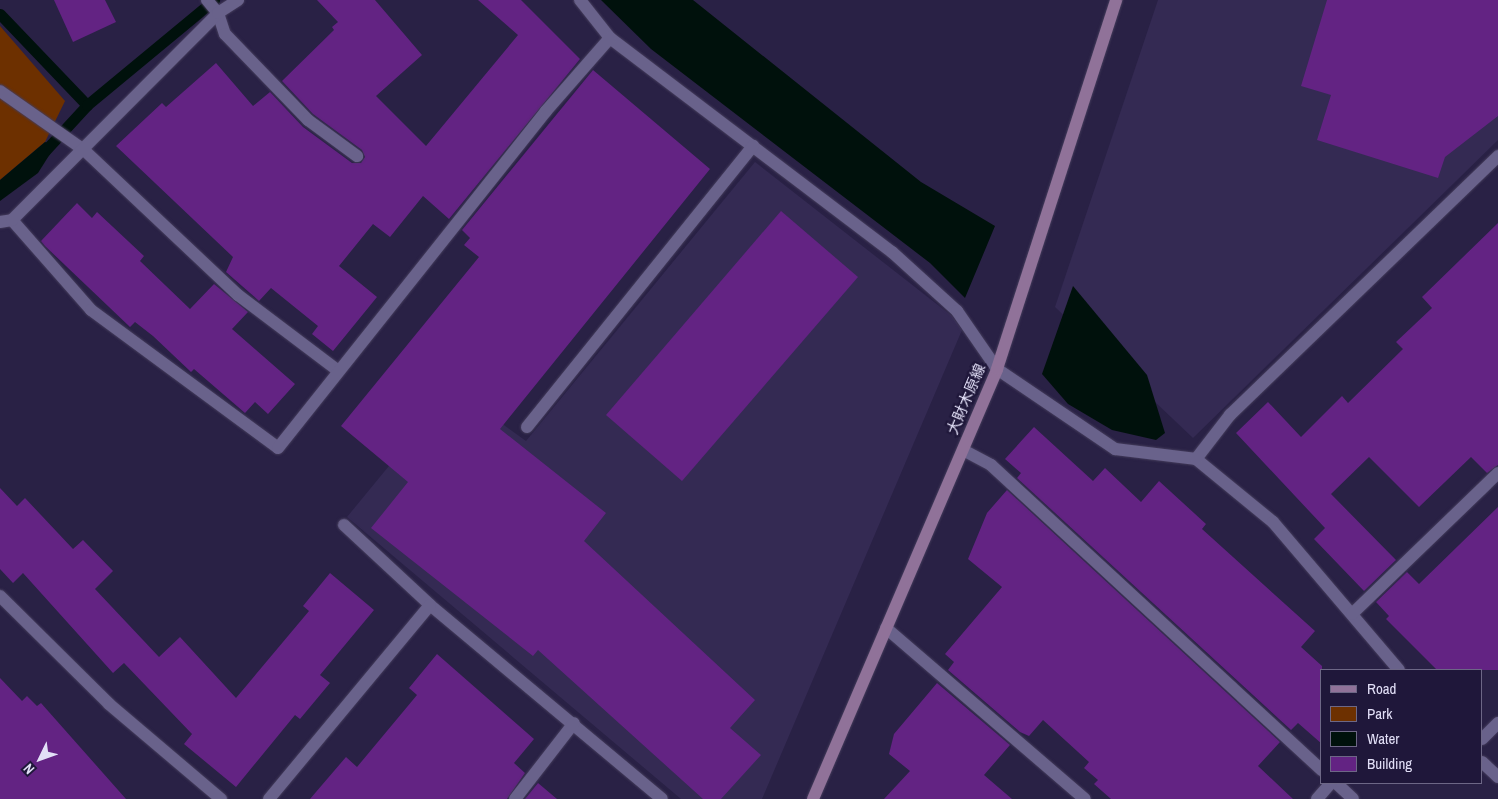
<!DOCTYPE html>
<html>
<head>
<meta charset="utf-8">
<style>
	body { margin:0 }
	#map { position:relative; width:1498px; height:799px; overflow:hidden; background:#292145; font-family:"Archivo Narrow","Noto Sans JP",sans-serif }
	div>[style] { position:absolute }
	.built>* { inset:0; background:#342a53 }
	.green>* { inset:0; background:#6d3000 }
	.water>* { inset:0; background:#00110c }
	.stream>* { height:11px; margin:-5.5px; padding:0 5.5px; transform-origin:5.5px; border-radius:5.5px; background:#00110c }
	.building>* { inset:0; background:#632383 }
	.roads { filter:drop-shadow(0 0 1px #443c5b) drop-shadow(0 0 1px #443c5b) }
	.street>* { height:12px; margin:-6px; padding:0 6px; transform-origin:6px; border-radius:6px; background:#69628b }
	.secondary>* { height:12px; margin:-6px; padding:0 6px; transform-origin:6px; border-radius:6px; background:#907299 }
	span { translate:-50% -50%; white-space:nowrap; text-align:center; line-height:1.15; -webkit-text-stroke:4.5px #1f173a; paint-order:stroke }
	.street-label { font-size:15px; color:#e2dff7 }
	.legend { position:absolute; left:1320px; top:669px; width:162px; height:115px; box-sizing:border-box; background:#1f173a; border:1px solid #6d6786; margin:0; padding:6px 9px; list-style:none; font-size:15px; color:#e2dff7 }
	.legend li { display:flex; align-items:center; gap:10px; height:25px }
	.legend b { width:25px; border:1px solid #6d6786 }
	.north { position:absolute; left:15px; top:734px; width:50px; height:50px; -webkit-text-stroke:4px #1f173a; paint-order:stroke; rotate:228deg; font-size:14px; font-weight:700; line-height:20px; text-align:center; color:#e2dff7 }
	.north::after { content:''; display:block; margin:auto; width:18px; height:22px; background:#e2dff7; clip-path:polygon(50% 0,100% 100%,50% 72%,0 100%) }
</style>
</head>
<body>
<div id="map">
	<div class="built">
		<div style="clip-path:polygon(1158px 0,1498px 0,1498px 140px,1193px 438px,1055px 307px)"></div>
		<div style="clip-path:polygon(755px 162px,952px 316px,962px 330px,762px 799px,681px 799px,347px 517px,453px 388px,526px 441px)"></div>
	</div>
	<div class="green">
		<div style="clip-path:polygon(0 26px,65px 101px,45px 142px,0 180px)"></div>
	</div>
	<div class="water">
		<div style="clip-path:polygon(601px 0,693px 0,921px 182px,995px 226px,965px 298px,930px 263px,651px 49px)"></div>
		<div style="clip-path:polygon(45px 142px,55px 146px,38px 173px,0 201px,0 180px)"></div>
		<div style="clip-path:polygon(1073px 286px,1147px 375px,1165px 433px,1156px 440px,1112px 430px,1068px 404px,1042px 374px)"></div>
	</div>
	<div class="stream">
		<div style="left:0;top:14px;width:126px;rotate:46.3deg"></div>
		<div style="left:42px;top:154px;width:67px;rotate:-47.4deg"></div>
		<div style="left:87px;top:105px;width:165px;rotate:-39.6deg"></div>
	</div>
	<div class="building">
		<div style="clip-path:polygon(54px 0,105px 0,116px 22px,73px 42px)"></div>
		<div style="clip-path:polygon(317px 0,375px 0,422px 55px,376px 96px,426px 146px,518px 35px,478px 0,521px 0,580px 59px,449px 219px,423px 196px,390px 237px,373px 224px,339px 266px,377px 297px,333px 351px,312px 334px,318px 326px,271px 288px,259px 301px,226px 272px,233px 257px,116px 146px,162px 103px,166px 107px,216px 63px,253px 106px,270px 92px,303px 127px,352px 163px,361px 163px,365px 157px,362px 150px,313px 114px,282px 81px,334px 30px,332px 27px,338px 22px)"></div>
		<div style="clip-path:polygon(1327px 0,1498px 0,1498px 116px,1445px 157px,1438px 178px,1317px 140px,1331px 95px,1301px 86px)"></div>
		<div style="clip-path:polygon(593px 70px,710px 169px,500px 429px,606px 513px,584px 541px,755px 700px,730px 728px,761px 755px,721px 799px,703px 799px,538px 650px,533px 656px,371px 528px,408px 482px,341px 426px,479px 257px,464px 245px,470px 238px,462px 230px)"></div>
		<div style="clip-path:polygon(77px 203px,92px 218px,97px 212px,144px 256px,140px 261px,190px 309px,214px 284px,248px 312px,232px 329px,295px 384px,268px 414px,255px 402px,245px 413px,194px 369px,191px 372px,153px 336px,135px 322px,130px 327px,45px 246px,41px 241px)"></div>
		<div style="clip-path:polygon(781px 211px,858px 277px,682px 481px,606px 415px)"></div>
		<div style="clip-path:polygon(1498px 223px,1498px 465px,1487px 473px,1471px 457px,1419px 507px,1369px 457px,1331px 494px,1396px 560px,1364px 591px,1314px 539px,1325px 528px,1236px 433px,1268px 402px,1301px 437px,1342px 396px,1348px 403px,1403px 349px,1396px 342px,1432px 308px,1422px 297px)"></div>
		<div style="clip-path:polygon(1034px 427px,1093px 481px,1105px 468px,1141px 502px,1159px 481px,1206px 524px,1202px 529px,1315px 631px,1301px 647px,1322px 666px,1322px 744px,1298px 723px,1291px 730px,1017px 478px,1021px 473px,1005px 459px)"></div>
		<div style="clip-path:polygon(0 488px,17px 506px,25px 498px,73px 549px,83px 540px,113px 571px,95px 589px,159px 657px,180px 637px,236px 698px,309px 611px,303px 606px,330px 573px,374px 610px,320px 675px,330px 683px,300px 719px,295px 715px,236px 787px,184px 744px,192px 734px,124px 663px,113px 673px,23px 573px,13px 583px,0 569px)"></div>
		<div style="clip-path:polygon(1007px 490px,1280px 742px,1258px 766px,1293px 799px,1111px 799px,1094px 784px,1098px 780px,1084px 768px,1089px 762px,1043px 720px,1029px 736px,1020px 732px,948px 670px,954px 662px,945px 654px,1002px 587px,968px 559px,987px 513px)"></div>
		<div style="clip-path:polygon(1498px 507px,1498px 670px,1437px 670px,1386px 619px,1389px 616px,1376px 602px,1407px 572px,1419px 584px)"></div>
		<div style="clip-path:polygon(437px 654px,534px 739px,514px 763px,525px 773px,507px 799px,310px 799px,346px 757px,357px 767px,417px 695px,409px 688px)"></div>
		<div style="clip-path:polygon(0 678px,22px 701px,27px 696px,37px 706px,41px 703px,126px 799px,0 799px)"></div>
		<div style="clip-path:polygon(937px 683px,1010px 745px,984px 775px,1012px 799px,884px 799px,910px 771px,889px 754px,894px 734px)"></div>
		<div style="clip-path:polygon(538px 783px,557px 799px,525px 799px)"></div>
	</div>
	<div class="roads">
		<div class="street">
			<div style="left:207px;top:0;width:17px;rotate:50deg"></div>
			<div style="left:218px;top:13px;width:22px;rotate:72deg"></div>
			<div style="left:225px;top:34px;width:120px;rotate:46deg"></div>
			<div style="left:308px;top:120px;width:61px;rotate:36.3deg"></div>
			<div style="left:580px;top:0;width:48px;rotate:51.7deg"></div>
			<div style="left:610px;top:38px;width:354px;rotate:37.2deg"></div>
			<div style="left:892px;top:252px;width:88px;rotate:42.2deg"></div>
			<div style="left:957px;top:311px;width:70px;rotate:55.4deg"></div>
			<div style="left:997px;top:369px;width:143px;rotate:34.1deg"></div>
			<div style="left:1115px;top:449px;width:82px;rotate:7deg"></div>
			<div style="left:1196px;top:459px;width:99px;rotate:39.3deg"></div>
			<div style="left:1273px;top:522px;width:194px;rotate:49.6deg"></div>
			<div style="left:0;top:91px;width:103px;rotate:35.1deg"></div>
			<div style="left:84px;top:150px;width:212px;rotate:43.3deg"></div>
			<div style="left:238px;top:295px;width:124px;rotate:37.1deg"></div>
			<div style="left:12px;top:220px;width:120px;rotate:48.7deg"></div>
			<div style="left:91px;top:310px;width:232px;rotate:36.4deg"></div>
			<div style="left:278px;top:448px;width:431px;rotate:-51.5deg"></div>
			<div style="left:546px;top:111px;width:97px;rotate:-48.8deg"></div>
			<div style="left:0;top:222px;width:12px;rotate:-9deg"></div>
			<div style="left:12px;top:220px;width:292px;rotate:-45.1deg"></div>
			<div style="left:218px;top:13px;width:24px;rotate:-33deg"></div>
			<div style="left:527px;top:427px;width:361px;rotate:-51.2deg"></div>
			<div style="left:963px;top:450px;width:32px;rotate:28deg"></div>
			<div style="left:991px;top:465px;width:450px;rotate:42.7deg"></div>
			<div style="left:1196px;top:459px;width:56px;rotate:-52.3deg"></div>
			<div style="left:1230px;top:415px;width:373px;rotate:-44deg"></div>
			<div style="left:344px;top:525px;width:117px;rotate:42.9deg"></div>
			<div style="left:430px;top:605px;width:302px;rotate:39.9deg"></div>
			<div style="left:0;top:596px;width:153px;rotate:44.7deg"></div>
			<div style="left:109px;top:704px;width:147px;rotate:40.3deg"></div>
			<div style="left:1352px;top:614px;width:203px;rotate:-44deg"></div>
			<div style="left:886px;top:628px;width:262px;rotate:40.7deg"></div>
			<div style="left:1482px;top:739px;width:23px;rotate:-45deg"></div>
			<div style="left:1482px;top:762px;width:22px;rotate:43deg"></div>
			<div style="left:1336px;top:783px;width:23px;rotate:43deg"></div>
			<div style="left:269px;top:799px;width:252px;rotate:-50.3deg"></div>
			<div style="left:515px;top:799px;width:96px;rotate:-52.2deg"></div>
			<div style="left:1317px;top:799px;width:21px;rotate:-49deg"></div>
		</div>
		<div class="secondary">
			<div style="left:813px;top:799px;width:468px;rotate:-66.8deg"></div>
			<div style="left:997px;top:369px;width:388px;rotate:-72.1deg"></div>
		</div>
	</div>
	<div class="street-label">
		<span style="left:966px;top:399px;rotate:-67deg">大財木原線</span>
	</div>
	<ul class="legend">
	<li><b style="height:6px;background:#907299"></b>Road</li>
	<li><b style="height:14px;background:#6d3000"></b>Park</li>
	<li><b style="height:14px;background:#00110c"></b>Water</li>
	<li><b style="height:14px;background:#632383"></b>Building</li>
	</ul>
	<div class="north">N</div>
</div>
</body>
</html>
